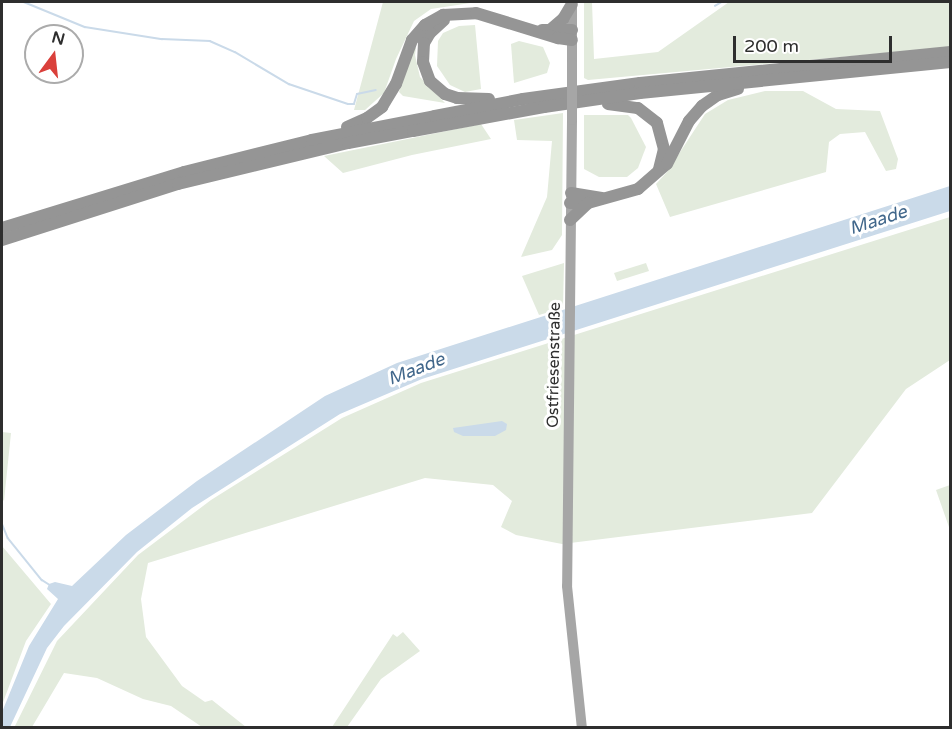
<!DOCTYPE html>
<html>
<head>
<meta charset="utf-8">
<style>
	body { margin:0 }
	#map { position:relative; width:952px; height:729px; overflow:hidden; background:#fff; font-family:"Varela Round",sans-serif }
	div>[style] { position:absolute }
	.green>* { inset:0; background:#e3ebdd }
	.water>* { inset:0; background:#cadae9 }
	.stream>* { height:1.5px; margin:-0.75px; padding:0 0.75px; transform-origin:0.75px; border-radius:0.75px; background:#cadae9 }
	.major>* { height:10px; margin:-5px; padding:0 5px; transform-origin:5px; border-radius:5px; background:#a6a6a6 }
	.highway>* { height:12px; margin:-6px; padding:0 6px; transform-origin:6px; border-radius:6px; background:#959595 }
	.major-bridge>* { height:10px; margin:-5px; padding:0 5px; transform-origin:5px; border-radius:5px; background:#a6a6a6 }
	span { translate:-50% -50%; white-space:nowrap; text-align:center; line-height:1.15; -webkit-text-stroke:6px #fff; paint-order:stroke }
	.street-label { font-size:16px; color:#2e2e2e }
	.water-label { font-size:18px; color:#41678b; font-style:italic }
	.frame { position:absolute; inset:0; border:3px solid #2e2e2e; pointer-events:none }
	.north { position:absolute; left:24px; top:24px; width:60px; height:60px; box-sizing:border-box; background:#fff; border:2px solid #ababab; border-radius:50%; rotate:15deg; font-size:16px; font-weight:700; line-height:24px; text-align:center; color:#2e2e2e }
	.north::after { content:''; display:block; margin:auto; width:21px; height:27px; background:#da403b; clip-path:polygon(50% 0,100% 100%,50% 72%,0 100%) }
	.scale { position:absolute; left:733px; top:36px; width:159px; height:27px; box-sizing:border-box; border:3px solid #2e2e2e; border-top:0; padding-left:8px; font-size:18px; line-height:21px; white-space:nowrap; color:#2e2e2e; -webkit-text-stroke:4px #fff; paint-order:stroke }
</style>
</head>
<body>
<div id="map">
	<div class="green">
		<div style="clip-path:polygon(383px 2px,477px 2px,431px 9px,414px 21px,396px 59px,384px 93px,365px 110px,354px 110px)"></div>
		<div style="clip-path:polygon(584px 2px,592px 2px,594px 59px,658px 52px,729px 2px,950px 2px,950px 47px,588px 80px,584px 78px)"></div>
		<div style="clip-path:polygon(475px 25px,481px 89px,465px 92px,450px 85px,437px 66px,438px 41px,443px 33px,459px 26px)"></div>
		<div style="clip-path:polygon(519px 41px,543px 47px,550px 63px,547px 73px,514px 83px,511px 44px)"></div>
		<div style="clip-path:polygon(413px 46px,416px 48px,415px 55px,420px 77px,445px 103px,403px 96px,399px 92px)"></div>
		<div style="clip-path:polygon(765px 91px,803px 91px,836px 109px,880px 111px,898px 159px,896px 169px,886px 171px,865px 132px,840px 134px,829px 142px,826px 172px,670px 217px,656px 184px,667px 172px,705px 114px,728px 100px)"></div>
		<div style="clip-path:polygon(563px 113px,562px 235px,552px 250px,521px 257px,547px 197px,552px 141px,517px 140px,514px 120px)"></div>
		<div style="clip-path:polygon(584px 115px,628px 115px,631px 118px,646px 147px,638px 168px,627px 177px,599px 177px,584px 169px)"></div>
		<div style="clip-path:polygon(481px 124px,491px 139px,412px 155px,343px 173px,324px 156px)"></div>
		<div style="clip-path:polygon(950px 217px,950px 360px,906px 389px,812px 513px,562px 544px,516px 535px,501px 527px,512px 501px,493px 485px,425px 478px,148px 563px,141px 599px,146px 637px,182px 686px,205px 702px,212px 700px,246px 727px,202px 727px,171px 706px,143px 699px,97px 678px,64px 673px,32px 727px,14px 728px,57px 641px,138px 555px,211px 500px,342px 418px,421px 383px)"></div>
		<div style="clip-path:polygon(564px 263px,563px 308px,539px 315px,522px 276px)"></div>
		<div style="clip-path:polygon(646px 263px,649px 271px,617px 281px,614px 273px)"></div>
		<div style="clip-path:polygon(2px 432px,11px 433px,4px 501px,2px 498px)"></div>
		<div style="clip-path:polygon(950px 485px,950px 530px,936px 490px)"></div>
		<div style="clip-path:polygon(2px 546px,51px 604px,26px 641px,2px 705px)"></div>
		<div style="clip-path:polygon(403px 632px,420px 651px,381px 679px,347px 727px,332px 727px,393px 634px,397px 637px)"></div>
	</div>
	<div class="water">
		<div style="clip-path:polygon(950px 186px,950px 211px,422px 379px,340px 414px,192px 508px,137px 552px,64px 626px,47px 648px,10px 727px,2px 728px,2px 712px,29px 646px,58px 599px,47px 589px,49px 584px,55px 582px,72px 586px,126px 535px,197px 481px,325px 396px,397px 363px)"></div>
		<div style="clip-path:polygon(502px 421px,507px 424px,506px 430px,495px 436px,463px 436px,454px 432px,453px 428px)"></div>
	</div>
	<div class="stream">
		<div style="left:24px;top:2px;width:66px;rotate:22.3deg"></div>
		<div style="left:85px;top:27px;width:78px;rotate:8.9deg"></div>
		<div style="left:162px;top:39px;width:48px;rotate:2.4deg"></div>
		<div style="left:210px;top:41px;width:27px;rotate:24deg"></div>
		<div style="left:235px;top:52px;width:63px;rotate:30.7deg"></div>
		<div style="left:289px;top:84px;width:62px;rotate:18.7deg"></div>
		<div style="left:348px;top:104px;width:6px"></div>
		<div style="left:354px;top:104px;width:10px;rotate:-73deg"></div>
		<div style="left:357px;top:94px;width:19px;rotate:-12deg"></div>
		<div style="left:715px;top:6px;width:8px;rotate:-30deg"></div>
		<div style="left:2px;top:523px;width:16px;rotate:68deg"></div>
		<div style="left:8px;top:538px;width:54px;rotate:51deg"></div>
		<div style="left:42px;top:580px;width:9px;rotate:32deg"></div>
	</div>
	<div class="major">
		<div style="left:572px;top:2px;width:61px;rotate:90deg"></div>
		<div style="left:572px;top:120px;width:466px;rotate:90.6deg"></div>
		<div style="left:567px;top:586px;width:143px;rotate:84deg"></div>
	</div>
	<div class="highway">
		<div style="left:444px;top:20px;width:19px;rotate:137deg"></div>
		<div style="left:430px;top:33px;width:12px;rotate:121deg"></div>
		<div style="left:424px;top:43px;width:19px;rotate:93deg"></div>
		<div style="left:423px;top:62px;width:20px;rotate:70deg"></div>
		<div style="left:430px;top:81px;width:20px;rotate:41deg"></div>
		<div style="left:445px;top:94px;width:13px;rotate:18deg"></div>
		<div style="left:457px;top:98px;width:32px;rotate:2deg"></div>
		<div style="left:551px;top:29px;width:16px;rotate:-40deg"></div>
		<div style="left:563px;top:19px;width:17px;rotate:-59deg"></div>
		<div style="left:542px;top:30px;width:30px"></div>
		<div style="left:608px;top:104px;width:30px;rotate:8deg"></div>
		<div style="left:638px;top:108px;width:24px;rotate:38deg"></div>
		<div style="left:657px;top:123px;width:27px;rotate:75deg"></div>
		<div style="left:664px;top:149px;width:21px;rotate:104deg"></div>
		<div style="left:347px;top:127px;width:22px;rotate:-24deg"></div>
		<div style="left:367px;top:118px;width:19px;rotate:-36deg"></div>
		<div style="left:382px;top:107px;width:27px;rotate:-59deg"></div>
		<div style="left:396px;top:84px;width:47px;rotate:-70deg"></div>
		<div style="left:412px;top:40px;width:20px;rotate:-49deg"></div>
		<div style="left:425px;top:25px;width:21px;rotate:-29deg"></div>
		<div style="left:443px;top:15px;width:33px;rotate:-3deg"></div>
		<div style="left:476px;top:13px;width:86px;rotate:17deg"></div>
		<div style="left:558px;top:38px;width:14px;rotate:8deg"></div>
		<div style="left:571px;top:193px;width:31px;rotate:9deg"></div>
		<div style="left:570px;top:203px;width:18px"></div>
		<div style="left:588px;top:203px;width:52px;rotate:-15.6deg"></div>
		<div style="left:638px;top:189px;width:38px;rotate:-41deg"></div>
		<div style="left:667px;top:164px;width:48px;rotate:-62.9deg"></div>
		<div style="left:689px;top:121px;width:20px;rotate:-49deg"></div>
		<div style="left:702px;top:106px;width:19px;rotate:-35deg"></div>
		<div style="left:718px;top:95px;width:21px;rotate:-17deg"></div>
		<div style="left:570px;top:220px;width:25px;rotate:-43deg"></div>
		<div style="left:2px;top:228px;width:190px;rotate:-17.1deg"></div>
		<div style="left:184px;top:172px;width:132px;rotate:-14deg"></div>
		<div style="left:312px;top:140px;width:125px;rotate:-11deg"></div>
		<div style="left:435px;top:116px;width:90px;rotate:-10.9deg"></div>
		<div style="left:523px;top:99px;width:118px;rotate:-7.8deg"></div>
		<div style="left:640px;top:83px;width:312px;rotate:-5.7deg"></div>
		<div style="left:2px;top:240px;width:185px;rotate:-17.7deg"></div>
		<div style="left:178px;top:184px;width:175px;rotate:-13.6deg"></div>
		<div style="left:348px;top:143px;width:66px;rotate:-10.5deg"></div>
		<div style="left:413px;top:131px;width:133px;rotate:-10.4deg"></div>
		<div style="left:544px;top:107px;width:97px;rotate:-8.3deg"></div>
		<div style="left:640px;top:93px;width:312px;rotate:-5.7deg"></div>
	</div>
	<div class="major-bridge">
		<div style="left:572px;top:120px;width:57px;rotate:-90deg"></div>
	</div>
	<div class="street-label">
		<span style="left:554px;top:365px;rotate:-89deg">Ostfriesenstraße</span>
	</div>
	<div class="water-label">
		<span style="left:878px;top:220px;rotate:-18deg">Maade</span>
		<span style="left:416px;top:369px;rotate:-21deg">Maade</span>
	</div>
	<div class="frame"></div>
	<div class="north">N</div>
	<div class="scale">200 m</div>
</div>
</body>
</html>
